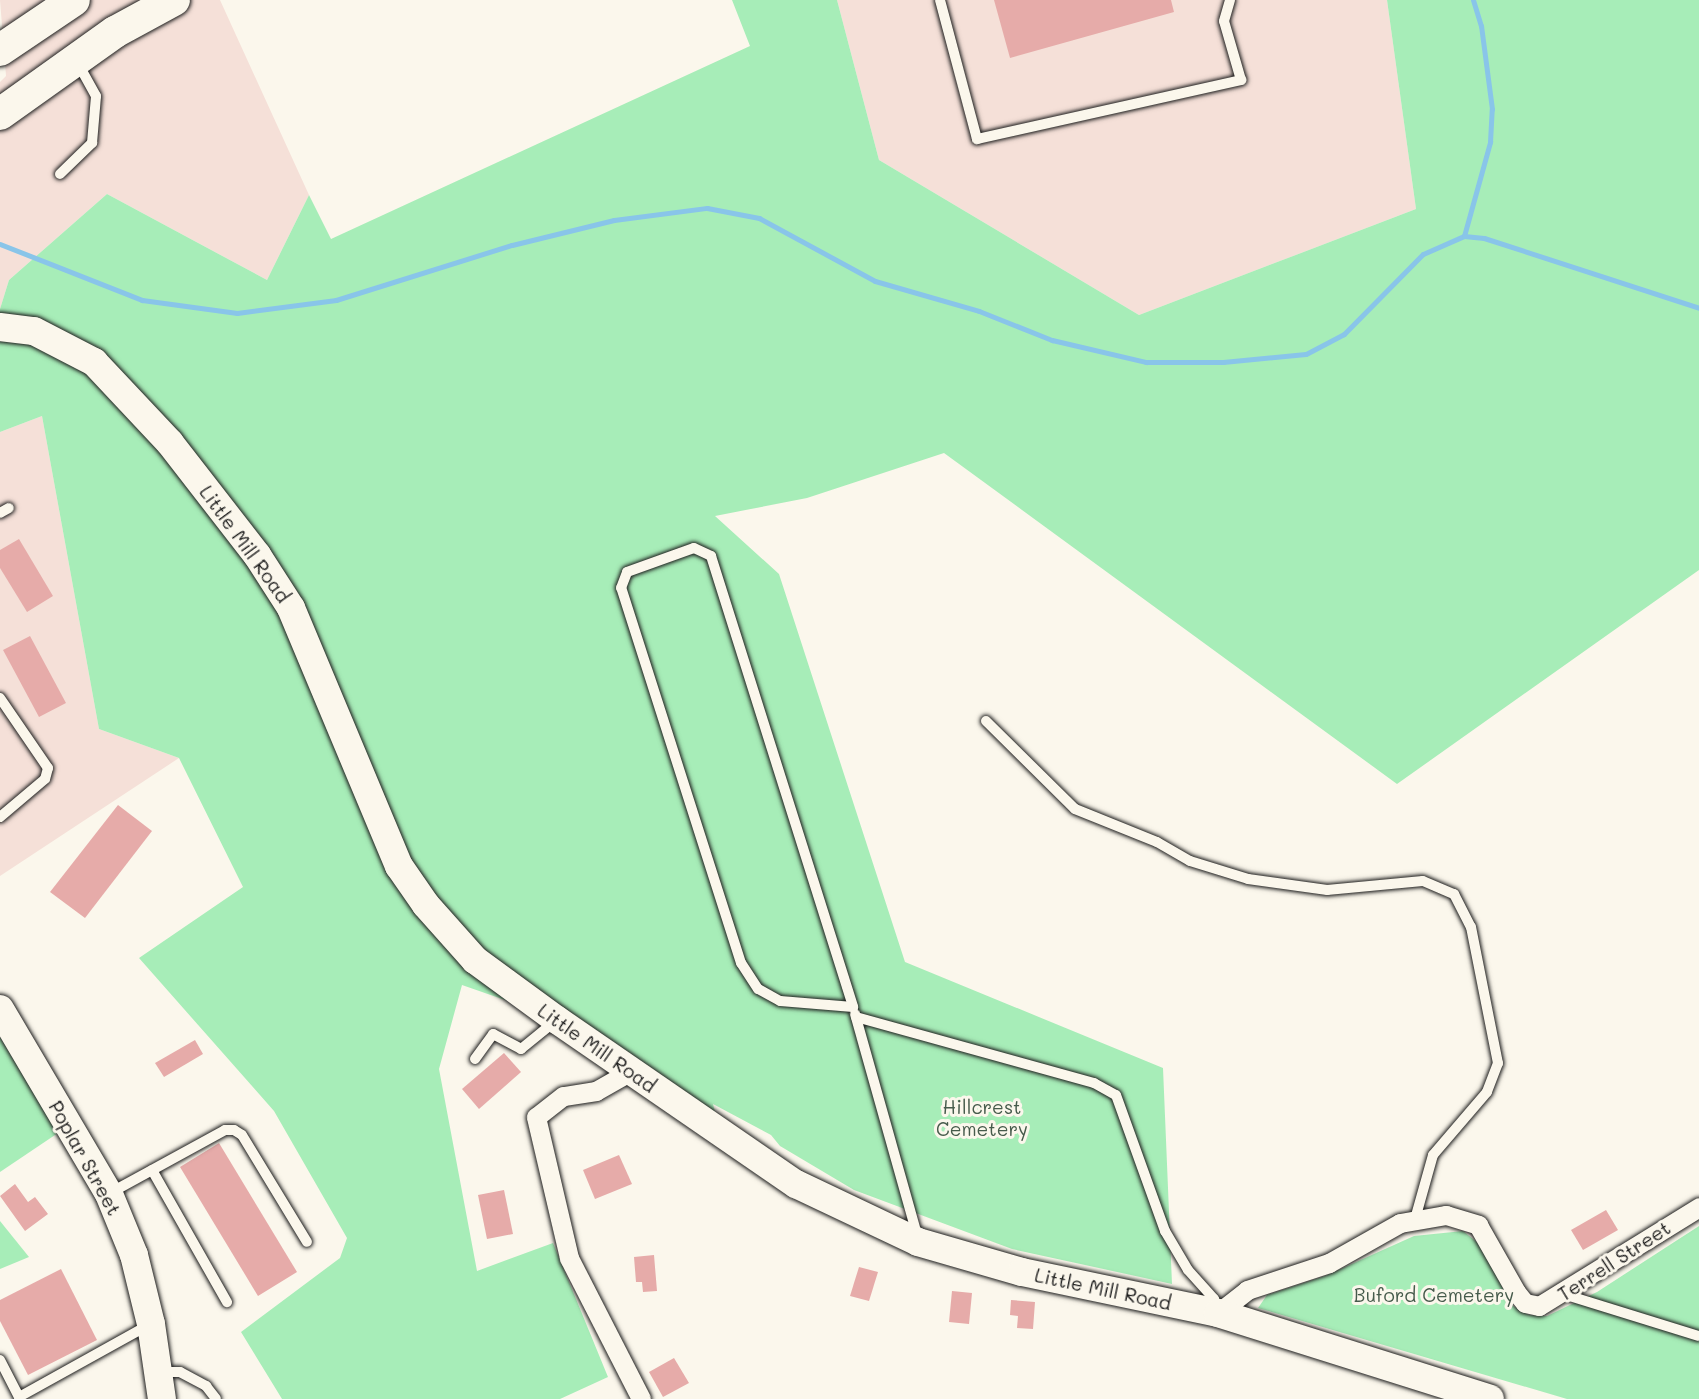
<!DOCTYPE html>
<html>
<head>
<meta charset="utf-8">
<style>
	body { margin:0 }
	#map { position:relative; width:1699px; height:1399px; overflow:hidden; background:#fbf7ec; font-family:Mali,sans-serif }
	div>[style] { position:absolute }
	.built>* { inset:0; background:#f5e0d8 }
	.green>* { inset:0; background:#a7edb8 }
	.stream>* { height:5px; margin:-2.5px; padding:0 2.5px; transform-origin:2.5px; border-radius:2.5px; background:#89c5e9 }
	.building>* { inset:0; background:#e6aba9 }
	.roads { filter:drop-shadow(0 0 2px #1c1c1c) drop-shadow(0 0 2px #1c1c1c) }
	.lane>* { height:10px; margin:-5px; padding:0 5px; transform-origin:5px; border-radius:5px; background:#fbf7ec }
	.street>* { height:19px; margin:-9.5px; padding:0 9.5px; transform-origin:9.5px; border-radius:9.5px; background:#fbf7ec }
	.secondary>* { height:28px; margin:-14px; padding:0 14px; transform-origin:14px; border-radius:14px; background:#fbf7ec }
	.primary>* { height:32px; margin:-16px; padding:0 16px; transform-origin:16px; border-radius:16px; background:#fbf7ec }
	span { translate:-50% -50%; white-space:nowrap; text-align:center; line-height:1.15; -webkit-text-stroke:6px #fbf7ec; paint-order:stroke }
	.street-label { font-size:19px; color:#1c1c1c }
	.park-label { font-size:19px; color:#465b4b }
</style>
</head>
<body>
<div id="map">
	<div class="built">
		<div style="clip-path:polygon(0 0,220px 0,309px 195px,267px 280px,107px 194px,9px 280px,0 309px,0 82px,6px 76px)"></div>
		<div style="clip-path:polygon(837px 0,1387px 0,1416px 209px,1139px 315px,879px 160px)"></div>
		<div style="clip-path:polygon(42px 416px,99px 729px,179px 758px,0 876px,0 432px)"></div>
	</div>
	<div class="green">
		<div style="clip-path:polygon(732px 0,837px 0,879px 160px,1139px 315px,1416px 209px,1387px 0,1699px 0,1699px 570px,1397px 784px,944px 453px,807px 498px,715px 516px,779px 574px,905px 962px,1163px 1068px,1172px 1284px,1012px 1249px,854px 1190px,780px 1146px,771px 1135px,713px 1104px,719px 1128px,589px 1029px,462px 985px,439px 1069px,477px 1271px,553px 1243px,608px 1377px,560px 1399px,282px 1399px,241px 1332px,340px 1258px,347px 1238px,274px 1111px,139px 958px,243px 887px,179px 758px,99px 729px,42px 416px,0 432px,0 309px,9px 280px,107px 194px,267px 280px,309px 195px,331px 239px,750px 46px)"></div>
		<div style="clip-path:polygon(0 1037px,58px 1133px,0 1172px)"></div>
		<div style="clip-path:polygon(0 1221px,29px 1257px,0 1269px)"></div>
		<div style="clip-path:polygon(1699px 1226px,1699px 1399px,1567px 1399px,1258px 1308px,1267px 1295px,1325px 1276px,1414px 1236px,1463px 1231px,1478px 1243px,1513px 1306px,1529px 1315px,1547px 1316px,1597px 1292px)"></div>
	</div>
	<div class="stream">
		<div style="left:1464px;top:236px;width:98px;rotate:-74.5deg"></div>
		<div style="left:1490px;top:142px;width:33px;rotate:-87deg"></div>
		<div style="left:1492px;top:109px;width:84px;rotate:-97.5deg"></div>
		<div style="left:1481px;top:26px;width:27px;rotate:-107deg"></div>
		<div style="left:0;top:244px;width:153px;rotate:21.5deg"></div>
		<div style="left:142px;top:300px;width:96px;rotate:7.8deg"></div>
		<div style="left:237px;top:313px;width:100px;rotate:-7.5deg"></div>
		<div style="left:336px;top:300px;width:184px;rotate:-17.4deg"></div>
		<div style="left:512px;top:245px;width:105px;rotate:-13.8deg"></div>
		<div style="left:614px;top:220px;width:94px;rotate:-7.4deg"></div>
		<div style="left:707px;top:208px;width:53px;rotate:10.9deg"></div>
		<div style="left:759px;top:218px;width:132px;rotate:28.5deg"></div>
		<div style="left:875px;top:281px;width:108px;rotate:16.1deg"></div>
		<div style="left:979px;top:311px;width:79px;rotate:21.7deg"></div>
		<div style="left:1052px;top:340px;width:97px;rotate:13.2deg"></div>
		<div style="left:1146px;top:362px;width:77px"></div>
		<div style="left:1223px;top:362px;width:83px;rotate:-5.5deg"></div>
		<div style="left:1306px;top:354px;width:43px;rotate:-27.8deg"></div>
		<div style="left:1344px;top:334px;width:112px;rotate:-45.4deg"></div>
		<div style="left:1423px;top:254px;width:45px;rotate:-23.7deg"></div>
		<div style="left:1464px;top:236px;width:20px;rotate:6deg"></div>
		<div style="left:1484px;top:238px;width:226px;rotate:18deg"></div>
	</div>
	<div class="building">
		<div style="clip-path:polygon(994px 0,1171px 0,1174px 12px,1010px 58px)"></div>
		<div style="clip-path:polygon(19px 539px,53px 596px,27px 612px,0 568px,0 550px)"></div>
		<div style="clip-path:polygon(30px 636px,66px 703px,39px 717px,3px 650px)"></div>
		<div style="clip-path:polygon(118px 805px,152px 831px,85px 918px,50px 892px)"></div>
		<div style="clip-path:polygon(195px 1040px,203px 1054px,164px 1077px,155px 1063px)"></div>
		<div style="clip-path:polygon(504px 1053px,521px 1072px,479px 1109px,462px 1089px)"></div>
		<div style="clip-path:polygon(219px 1143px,297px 1272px,258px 1296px,180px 1167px)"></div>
		<div style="clip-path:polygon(619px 1155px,632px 1184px,595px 1199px,583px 1170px)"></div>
		<div style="clip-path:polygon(15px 1184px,28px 1202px,35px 1197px,48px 1214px,25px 1231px,0 1196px)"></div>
		<div style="clip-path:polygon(504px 1190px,513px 1234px,487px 1239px,478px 1195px)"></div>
		<div style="clip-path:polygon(1606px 1210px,1618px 1230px,1583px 1250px,1571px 1230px)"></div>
		<div style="clip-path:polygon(654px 1255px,657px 1291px,643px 1292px,642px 1282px,636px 1282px,634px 1257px)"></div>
		<div style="clip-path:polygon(859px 1267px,878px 1272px,869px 1301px,850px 1296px)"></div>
		<div style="clip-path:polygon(61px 1269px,97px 1340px,28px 1375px,0 1321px,0 1300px)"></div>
		<div style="clip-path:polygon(952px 1291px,972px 1293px,969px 1324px,949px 1322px)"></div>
		<div style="clip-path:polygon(1011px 1300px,1035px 1302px,1033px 1329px,1017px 1328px,1018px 1316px,1010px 1315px)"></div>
		<div style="clip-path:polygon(674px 1358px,689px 1383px,663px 1397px,649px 1372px)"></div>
	</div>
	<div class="roads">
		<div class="lane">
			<div style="left:940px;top:0;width:144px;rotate:75.1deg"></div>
			<div style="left:977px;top:139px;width:271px;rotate:-12.6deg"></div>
			<div style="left:1241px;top:80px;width:61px;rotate:-106.1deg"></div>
			<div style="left:1224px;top:21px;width:22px;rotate:-74deg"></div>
			<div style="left:60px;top:174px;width:45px;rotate:-44.1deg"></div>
			<div style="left:92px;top:143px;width:47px;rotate:-85.1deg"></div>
			<div style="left:96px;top:96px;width:37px;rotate:-119deg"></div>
			<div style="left:0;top:513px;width:10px;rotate:-29deg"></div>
			<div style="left:694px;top:548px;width:19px;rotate:25deg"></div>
			<div style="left:711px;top:556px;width:473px;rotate:72.5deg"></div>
			<div style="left:853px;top:1007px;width:73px;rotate:-175.3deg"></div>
			<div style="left:780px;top:1001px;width:25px;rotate:-151deg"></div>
			<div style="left:758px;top:989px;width:31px;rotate:-123deg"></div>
			<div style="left:741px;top:963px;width:394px;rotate:-107.7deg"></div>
			<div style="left:621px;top:588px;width:17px;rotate:-69deg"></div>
			<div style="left:627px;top:572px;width:71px;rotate:-19.7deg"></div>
			<div style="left:0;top:698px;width:85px;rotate:55.6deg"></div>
			<div style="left:48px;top:768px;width:11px;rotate:105deg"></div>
			<div style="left:45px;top:779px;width:59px;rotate:139.8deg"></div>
			<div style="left:986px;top:721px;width:125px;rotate:44.7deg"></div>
			<div style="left:1075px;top:809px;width:88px;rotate:21.9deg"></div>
			<div style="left:1157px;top:842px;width:38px;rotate:30deg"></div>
			<div style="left:1190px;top:861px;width:61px;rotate:17.2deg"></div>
			<div style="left:1248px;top:879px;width:80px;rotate:7.9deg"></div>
			<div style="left:1327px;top:890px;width:96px;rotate:-5.4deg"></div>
			<div style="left:1423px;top:881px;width:34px;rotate:23deg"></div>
			<div style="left:1454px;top:894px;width:37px;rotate:63deg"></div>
			<div style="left:1471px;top:927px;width:139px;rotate:78.8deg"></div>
			<div style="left:1498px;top:1063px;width:31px;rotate:111deg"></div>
			<div style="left:1487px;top:1092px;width:83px;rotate:130.6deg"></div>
			<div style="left:1433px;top:1155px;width:66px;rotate:105.7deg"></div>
			<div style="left:855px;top:1014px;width:230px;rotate:74.3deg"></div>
			<div style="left:856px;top:1017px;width:247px;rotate:15.5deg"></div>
			<div style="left:1094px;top:1083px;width:25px;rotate:29deg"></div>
			<div style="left:1116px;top:1095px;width:145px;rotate:70.2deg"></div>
			<div style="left:1165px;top:1231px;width:45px;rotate:59.5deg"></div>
			<div style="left:1188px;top:1270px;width:39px;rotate:48deg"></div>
			<div style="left:1214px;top:1299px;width:11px;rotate:75deg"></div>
			<div style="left:475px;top:1059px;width:31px;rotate:-54deg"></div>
			<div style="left:493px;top:1034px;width:32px;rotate:28deg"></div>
			<div style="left:521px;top:1049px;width:43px;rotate:-39.3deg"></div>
			<div style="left:152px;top:1170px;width:152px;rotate:60.4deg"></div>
			<div style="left:110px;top:1193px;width:131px;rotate:-28.7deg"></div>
			<div style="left:225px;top:1130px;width:9px"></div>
			<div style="left:234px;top:1130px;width:9px;rotate:32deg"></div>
			<div style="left:242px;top:1135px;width:125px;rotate:58.7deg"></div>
			<div style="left:1563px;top:1294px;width:142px;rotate:17.2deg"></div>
			<div style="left:0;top:1360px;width:42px;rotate:62.8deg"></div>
			<div style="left:19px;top:1397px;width:146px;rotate:-29deg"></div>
			<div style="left:160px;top:1372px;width:20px"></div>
			<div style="left:180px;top:1372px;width:30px;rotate:28deg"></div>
			<div style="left:206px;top:1386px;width:16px;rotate:52deg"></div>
		</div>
		<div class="street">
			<div style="left:631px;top:1071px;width:40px;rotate:150.3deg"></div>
			<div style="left:596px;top:1091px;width:33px;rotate:171deg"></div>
			<div style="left:563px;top:1096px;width:34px;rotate:142deg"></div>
			<div style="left:536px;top:1117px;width:145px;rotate:76.8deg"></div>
			<div style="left:569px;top:1258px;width:158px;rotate:62.9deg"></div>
			<div style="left:1218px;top:1313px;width:37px;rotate:-38deg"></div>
			<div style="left:1247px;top:1290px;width:86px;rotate:-18.2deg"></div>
			<div style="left:1329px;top:1263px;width:81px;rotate:-29.4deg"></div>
			<div style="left:1400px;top:1223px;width:47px;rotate:-9.9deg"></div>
			<div style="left:1446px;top:1215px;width:34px;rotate:17deg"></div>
			<div style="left:1478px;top:1225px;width:77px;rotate:60.4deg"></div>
			<div style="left:1516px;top:1292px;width:14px;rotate:51deg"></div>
			<div style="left:1525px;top:1303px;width:14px;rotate:12deg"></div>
			<div style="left:1539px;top:1306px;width:188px;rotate:-31.7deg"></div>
		</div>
		<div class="secondary">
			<div style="left:0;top:327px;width:34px;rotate:7deg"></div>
			<div style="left:34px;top:331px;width:68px;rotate:27.3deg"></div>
			<div style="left:94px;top:362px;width:111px;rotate:46.8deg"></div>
			<div style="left:170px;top:443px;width:142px;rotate:52.2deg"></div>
			<div style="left:257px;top:555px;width:63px;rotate:57.3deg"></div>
			<div style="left:291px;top:608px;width:280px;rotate:67.3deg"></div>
			<div style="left:399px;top:866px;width:47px;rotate:55.3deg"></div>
			<div style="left:426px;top:905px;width:74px;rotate:48.3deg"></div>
			<div style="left:475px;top:960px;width:102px;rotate:36.2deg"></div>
			<div style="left:557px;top:1020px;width:290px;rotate:34.5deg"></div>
			<div style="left:796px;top:1184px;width:135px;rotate:25.4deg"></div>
			<div style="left:918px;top:1242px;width:108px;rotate:16.1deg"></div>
			<div style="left:1022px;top:1272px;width:200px;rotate:11.8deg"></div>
			<div style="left:1218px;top:1313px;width:285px;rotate:17.5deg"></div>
			<div style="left:0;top:1009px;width:215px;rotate:59.5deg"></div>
			<div style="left:109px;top:1194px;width:66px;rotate:67.7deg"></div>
			<div style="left:134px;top:1255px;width:71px;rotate:76.2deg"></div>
			<div style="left:151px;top:1324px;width:76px;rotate:81.7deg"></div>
		</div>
		<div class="primary">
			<div style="left:0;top:50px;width:89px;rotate:-34deg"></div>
			<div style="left:0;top:114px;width:141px;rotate:-35.5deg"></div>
			<div style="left:115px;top:32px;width:67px;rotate:-28.5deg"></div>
		</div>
	</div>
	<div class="street-label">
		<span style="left:245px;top:544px;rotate:54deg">Little Mill Road</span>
		<span style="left:597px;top:1048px;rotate:35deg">Little Mill Road</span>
		<span style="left:85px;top:1158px;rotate:61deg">Poplar Street</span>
		<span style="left:1614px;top:1261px;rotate:-33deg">Terrell Street</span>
		<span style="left:1103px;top:1289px;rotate:12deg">Little Mill Road</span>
	</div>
	<div class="park-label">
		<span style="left:982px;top:1118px">Hillcrest<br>Cemetery</span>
		<span style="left:1434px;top:1295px">Buford Cemetery</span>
	</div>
</div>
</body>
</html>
